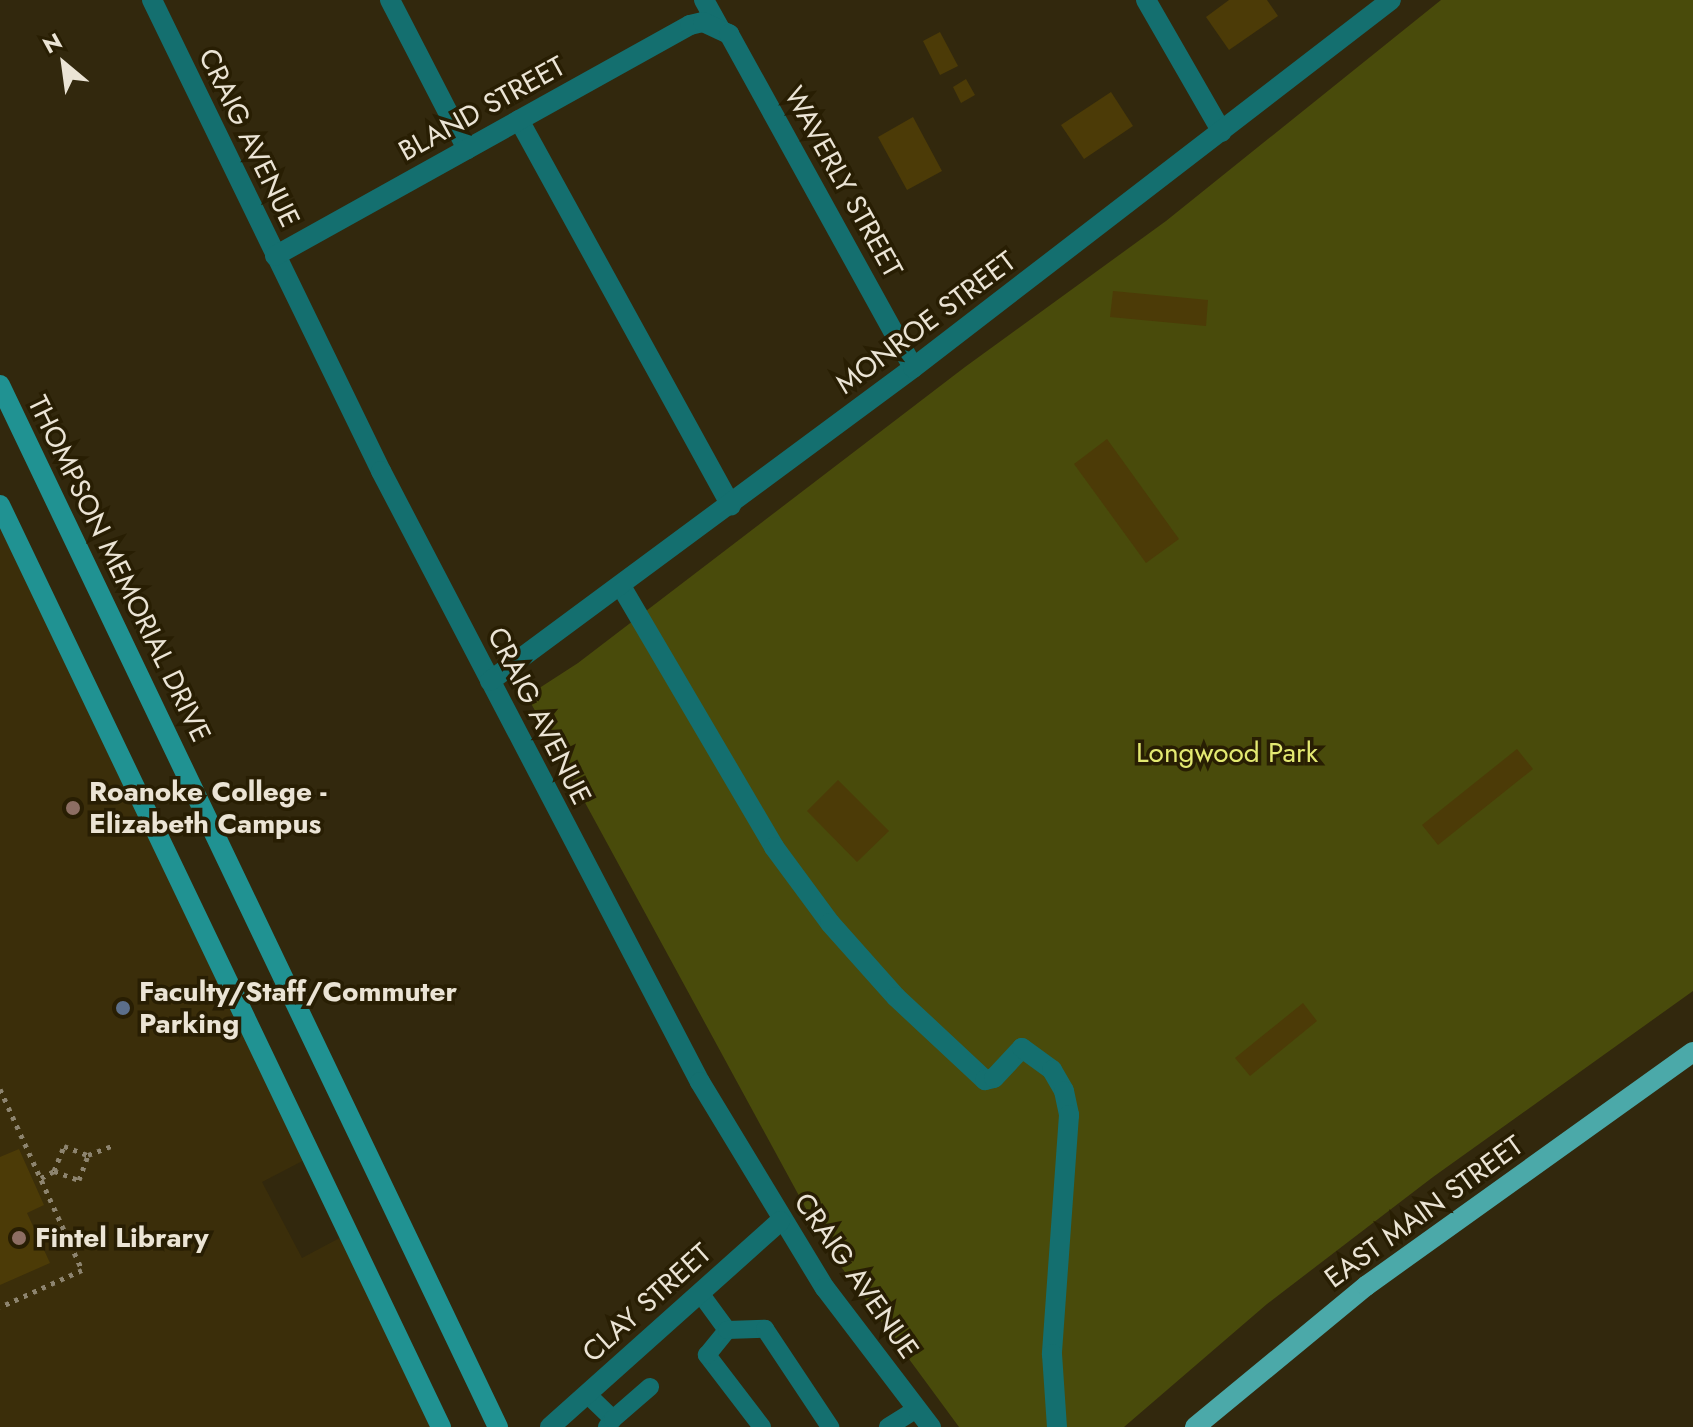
<!DOCTYPE html>
<html>
<head>
<meta charset="utf-8">
<style>
	body { margin:0 }
	#map { position:relative; width:1693px; height:1427px; overflow:hidden; background:#32280d; font-family:Jost,sans-serif }
	div>[style] { position:absolute }
	.built>* { inset:0; background:#3b2e0a }
	.green>* { inset:0; background:#494b0b }
	.building>* { inset:0; background:#4c3b07 }
	.path>* { height:5px; margin-top:-2.5px; transform-origin:0; background:repeating-linear-gradient(90deg,#8d846f 0 4px,transparent 0 10px) }
	.lane>* { height:18px; margin:-9px; padding:0 9px; transform-origin:9px; border-radius:9px; background:#146f6f }
	.street>* { height:20px; margin:-10px; padding:0 10px; transform-origin:10px; border-radius:10px; background:#146f6f }
	.secondary>* { height:20px; margin:-10px; padding:0 10px; transform-origin:10px; border-radius:10px; background:#209292 }
	.primary>* { height:20px; margin:-10px; padding:0 10px; transform-origin:10px; border-radius:10px; background:#4ba9a9 }
	.dots>* { width:22px; height:22px; translate:-50% -50%; box-sizing:border-box; border:4px solid #281e03; border-radius:50% }
	span { translate:-50% -50%; white-space:nowrap; text-align:center; line-height:1.15; -webkit-text-stroke:7px #281e03; paint-order:stroke }
	.street-label { font-size:28px; color:#ebe4d5 }
	.park-label { font-size:28px; color:#e3e971 }
	.poi-label { font-size:28px; color:#ebe4d5; font-weight:700 }
	.left { translate:0 -50%; text-align:left }
	.north { position:absolute; left:24px; top:24px; width:80px; height:80px; -webkit-text-stroke:6px #281e03; paint-order:stroke; rotate:331deg; font-size:22px; font-weight:700; line-height:32px; text-align:center; color:#ebe4d5 }
	.north::after { content:''; display:block; margin:auto; width:28px; height:36px; background:#ebe4d5; clip-path:polygon(50% 0,100% 100%,50% 72%,0 100%) }
</style>
</head>
<body>
<div id="map">
	<div class="built">
		<div style="clip-path:polygon(0 505px,312px 1156px,262px 1182px,302px 1258px,349px 1233px,441px 1427px,0 1427px)"></div>
	</div>
	<div class="green">
		<div style="clip-path:polygon(1441px 0,1693px 0,1693px 991px,1433px 1177px,1267px 1304px,1124px 1427px,959px 1427px,828px 1249px,527px 696px,578px 663px,965px 367px,1166px 221px)"></div>
	</div>
	<div class="building">
		<div style="clip-path:polygon(1229px 0,1267px 0,1278px 16px,1229px 50px,1206px 17px)"></div>
		<div style="clip-path:polygon(940px 32px,958px 66px,940px 75px,923px 41px)"></div>
		<div style="clip-path:polygon(966px 79px,975px 95px,961px 103px,953px 87px)"></div>
		<div style="clip-path:polygon(1111px 92px,1133px 126px,1084px 159px,1061px 125px)"></div>
		<div style="clip-path:polygon(913px 117px,942px 171px,907px 190px,878px 137px)"></div>
		<div style="clip-path:polygon(1113px 291px,1208px 300px,1206px 326px,1110px 317px)"></div>
		<div style="clip-path:polygon(1107px 439px,1179px 539px,1146px 563px,1074px 464px)"></div>
		<div style="clip-path:polygon(1517px 749px,1533px 769px,1438px 845px,1422px 825px)"></div>
		<div style="clip-path:polygon(838px 780px,889px 831px,857px 862px,807px 811px)"></div>
		<div style="clip-path:polygon(1303px 1003px,1317px 1021px,1250px 1076px,1235px 1058px)"></div>
		<div style="clip-path:polygon(19px 1149px,44px 1205px,27px 1213px,50px 1263px,0 1285px,0 1157px)"></div>
	</div>
	<div class="path">
		<div style="left:0;top:1089px;width:199px;rotate:65.6deg"></div>
		<div style="left:82px;top:1270px;width:90px;rotate:155.7deg"></div>
		<div style="left:54px;top:1171px;width:27px;rotate:20deg"></div>
		<div style="left:79px;top:1180px;width:27px;rotate:-70deg"></div>
		<div style="left:41px;top:1178px;width:15px;rotate:-28deg"></div>
		<div style="left:54px;top:1171px;width:27px;rotate:-68deg"></div>
		<div style="left:64px;top:1146px;width:26px;rotate:21deg"></div>
		<div style="left:88px;top:1155px;width:28px;rotate:-21deg"></div>
	</div>
	<div class="lane">
		<div style="left:700px;top:1293px;width:46px;rotate:53.9deg"></div>
		<div style="left:587px;top:1394px;width:36px;rotate:44deg"></div>
		<div style="left:613px;top:1419px;width:10px;rotate:127deg"></div>
		<div style="left:613px;top:1419px;width:49px;rotate:-40.9deg"></div>
		<div style="left:762px;top:1427px;width:91px;rotate:-127.4deg"></div>
		<div style="left:707px;top:1355px;width:32px;rotate:-51deg"></div>
		<div style="left:727px;top:1330px;width:38px;rotate:-2deg"></div>
		<div style="left:765px;top:1329px;width:118px;rotate:56.4deg"></div>
		<div style="left:888px;top:1427px;width:34px;rotate:-32deg"></div>
	</div>
	<div class="street">
		<div style="left:152px;top:0;width:524px;rotate:64.07deg"></div>
		<div style="left:381px;top:471px;width:689px;rotate:62.43deg"></div>
		<div style="left:700px;top:1082px;width:241px;rotate:58.8deg"></div>
		<div style="left:825px;top:1288px;width:175px;rotate:52.7deg"></div>
		<div style="left:390px;top:0;width:168px;rotate:62.7deg"></div>
		<div style="left:704px;top:0;width:31px;rotate:61deg"></div>
		<div style="left:1146px;top:0;width:152px;rotate:60.1deg"></div>
		<div style="left:519px;top:120px;width:440px;rotate:61.2deg"></div>
		<div style="left:275px;top:256px;width:475px;rotate:-29.1deg"></div>
		<div style="left:690px;top:25px;width:13px;rotate:-13deg"></div>
		<div style="left:703px;top:22px;width:29px;rotate:25deg"></div>
		<div style="left:729px;top:34px;width:381px;rotate:61.1deg"></div>
		<div style="left:621px;top:586px;width:303px;rotate:59.6deg"></div>
		<div style="left:774px;top:847px;width:94px;rotate:53.6deg"></div>
		<div style="left:830px;top:923px;width:99px;rotate:48.3deg"></div>
		<div style="left:896px;top:997px;width:122px;rotate:43deg"></div>
		<div style="left:985px;top:1080px;width:9px;rotate:-13deg"></div>
		<div style="left:994px;top:1078px;width:41px;rotate:-47deg"></div>
		<div style="left:1022px;top:1048px;width:37px;rotate:36deg"></div>
		<div style="left:1052px;top:1070px;width:24px;rotate:60deg"></div>
		<div style="left:1064px;top:1091px;width:25px;rotate:78deg"></div>
		<div style="left:1069px;top:1115px;width:240px;rotate:94.1deg"></div>
		<div style="left:1052px;top:1354px;width:73px;rotate:86.1deg"></div>
		<div style="left:490px;top:681px;width:526px;rotate:-36.5deg"></div>
		<div style="left:913px;top:368px;width:603px;rotate:-37.59deg"></div>
		<div style="left:550px;top:1427px;width:309px;rotate:-41.8deg"></div>
	</div>
	<div class="secondary">
		<div style="left:0;top:385px;width:1155px;rotate:64.46deg"></div>
		<div style="left:0;top:505px;width:1022px;rotate:64.44deg"></div>
	</div>
	<div class="primary">
		<div style="left:1195px;top:1427px;width:222px;rotate:-39.5deg"></div>
		<div style="left:1366px;top:1286px;width:402px;rotate:-35.6deg"></div>
	</div>
	<div class="dots">
		<div style="left:73px;top:808px;background:#8d6e63"></div>
		<div style="left:123px;top:1008px;background:#5c6f8a"></div>
		<div style="left:19px;top:1238px;background:#8d6e63"></div>
	</div>
	<div class="street-label">
		<span style="left:482px;top:109px;rotate:-29deg">BLAND STREET</span>
		<span style="left:249px;top:138px;rotate:64deg">CRAIG AVENUE</span>
		<span style="left:843px;top:182px;rotate:61deg">WAVERLY STREET</span>
		<span style="left:926px;top:323px;rotate:-37deg">MONROE STREET</span>
		<span style="left:119px;top:569px;rotate:64deg">THOMPSON MEMORIAL DRIVE</span>
		<span style="left:539px;top:716px;rotate:63deg">CRAIG AVENUE</span>
		<span style="left:1424px;top:1212px;rotate:-36deg">EAST MAIN STREET</span>
		<span style="left:856px;top:1276px;rotate:55deg">CRAIG AVENUE</span>
		<span style="left:647px;top:1303px;rotate:-42deg">CLAY STREET</span>
	</div>
	<div class="park-label">
		<span style="left:1227px;top:753px">Longwood Park</span>
	</div>
	<div class="poi-label">
		<span class="left" style="left:89px;top:808px">Roanoke College -<br>Elizabeth Campus</span>
		<span class="left" style="left:139px;top:1008px">Faculty/Staff/Commuter<br>Parking</span>
		<span class="left" style="left:35px;top:1238px">Fintel Library</span>
	</div>
	<div class="north">N</div>
</div>
</body>
</html>
